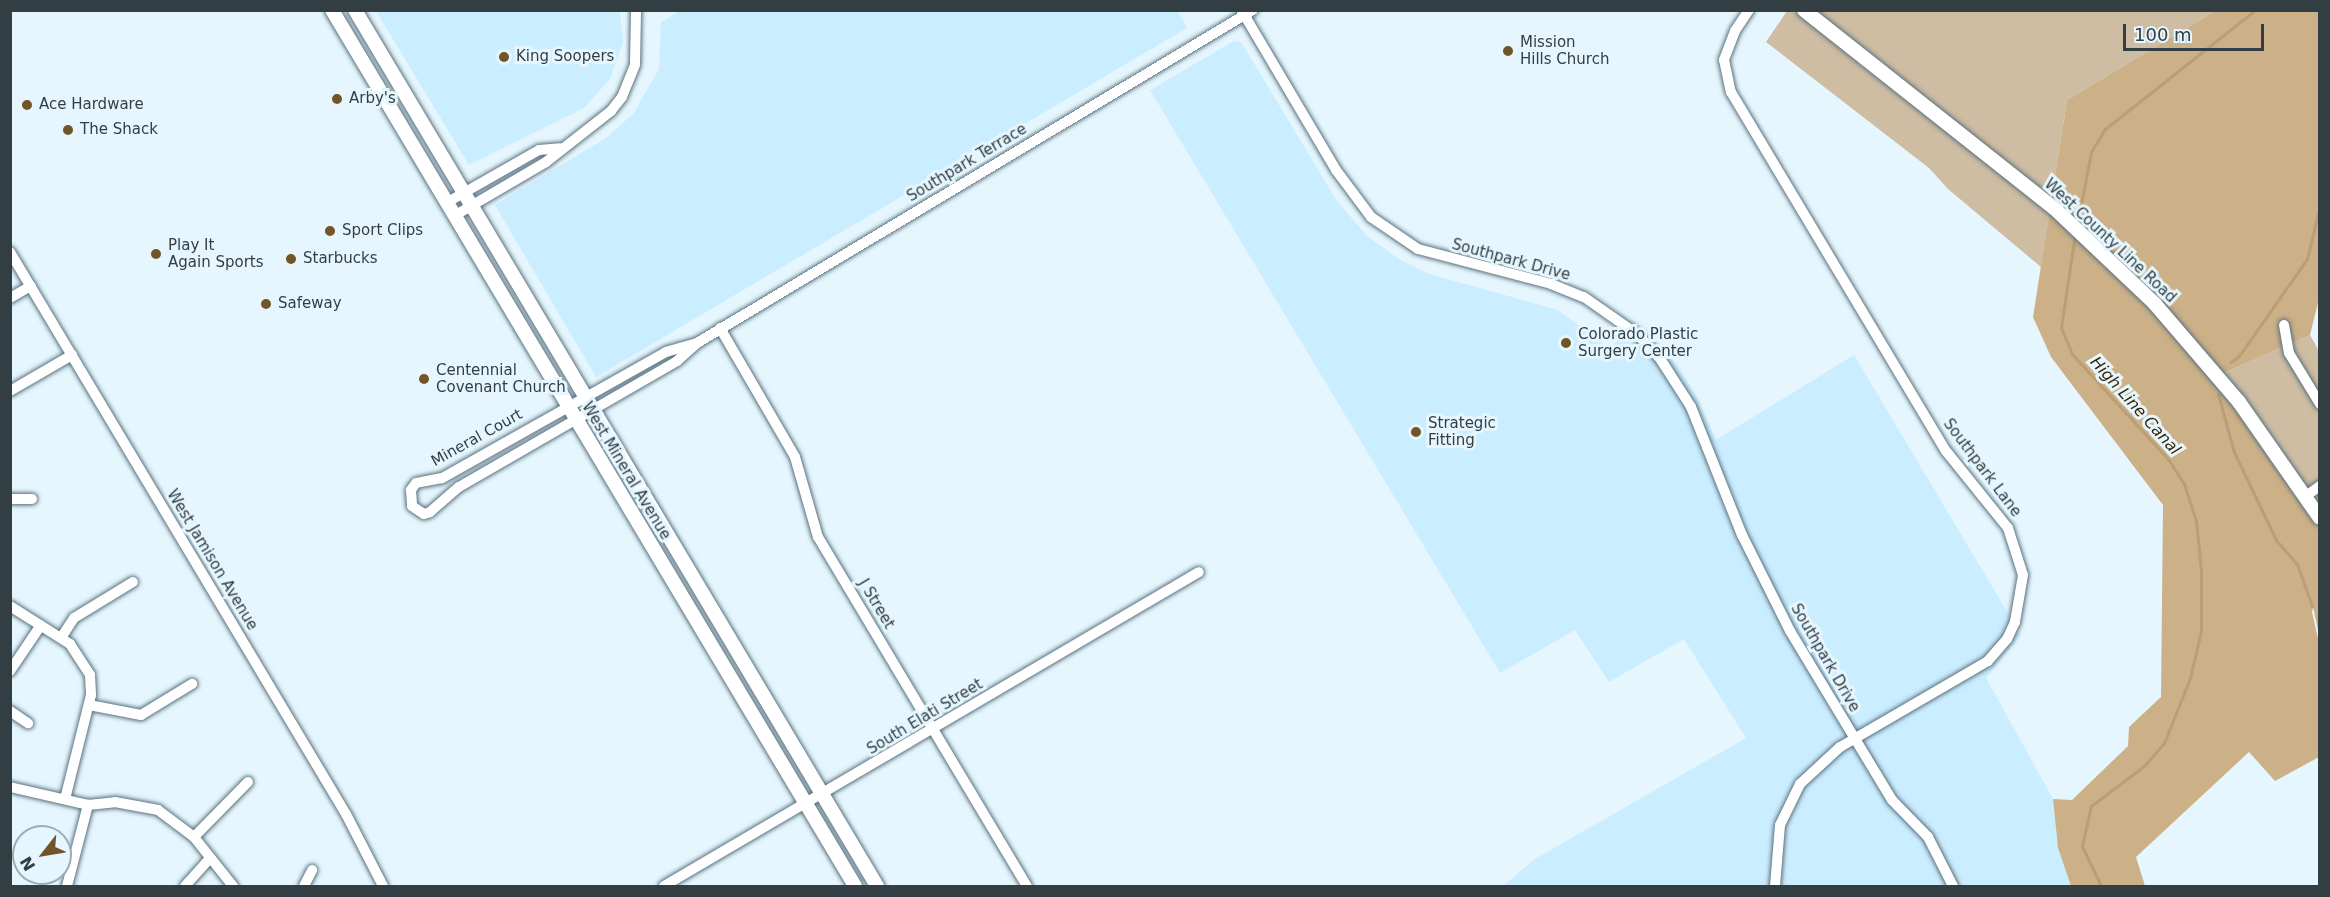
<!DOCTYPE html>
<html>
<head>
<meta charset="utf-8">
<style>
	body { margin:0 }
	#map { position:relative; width:2330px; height:897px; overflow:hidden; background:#e5f6fe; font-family:"DejaVu Sans",sans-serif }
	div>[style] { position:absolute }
	.built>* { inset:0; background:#caedff }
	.green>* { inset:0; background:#cebca3 }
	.forest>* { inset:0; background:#ccb088 }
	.stream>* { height:3px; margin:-1.5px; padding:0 1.5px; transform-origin:1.5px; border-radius:1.5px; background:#b99e76 }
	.roads { filter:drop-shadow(0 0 2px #5a727e) drop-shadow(0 0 2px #5a727e) }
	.street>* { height:10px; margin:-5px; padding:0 5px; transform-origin:5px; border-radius:5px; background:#fff }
	.secondary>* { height:14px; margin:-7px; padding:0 7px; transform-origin:7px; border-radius:7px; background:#fff }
	.dots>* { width:16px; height:16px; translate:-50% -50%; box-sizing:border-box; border:3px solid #e5f6fe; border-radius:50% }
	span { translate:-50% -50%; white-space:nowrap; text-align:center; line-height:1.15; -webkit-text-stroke:6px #e5f6fe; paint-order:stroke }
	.poi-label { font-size:15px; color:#333e43 }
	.left { translate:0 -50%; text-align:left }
	.street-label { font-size:15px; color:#333e43 }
	.water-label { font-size:16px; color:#392503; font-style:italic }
	.frame { position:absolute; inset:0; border:12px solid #333e43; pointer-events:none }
	.north { position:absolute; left:12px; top:825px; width:60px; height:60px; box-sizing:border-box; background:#e5f6fe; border:2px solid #9eacb3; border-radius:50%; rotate:239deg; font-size:16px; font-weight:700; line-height:24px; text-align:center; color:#333e43 }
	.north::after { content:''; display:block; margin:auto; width:21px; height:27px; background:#715428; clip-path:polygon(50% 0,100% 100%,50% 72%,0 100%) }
	.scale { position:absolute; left:2123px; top:24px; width:141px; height:27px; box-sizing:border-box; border:3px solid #333e43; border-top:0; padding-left:8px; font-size:18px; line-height:21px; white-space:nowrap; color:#333e43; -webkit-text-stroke:4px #e5f6fe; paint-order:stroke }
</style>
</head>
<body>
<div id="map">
	<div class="built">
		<div style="clip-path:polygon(1177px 10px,1187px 28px,596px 377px,495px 205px,606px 138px,634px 113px,659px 69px,661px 22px,680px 11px)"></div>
		<div style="clip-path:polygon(376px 11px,620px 11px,623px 42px,610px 79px,584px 108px,469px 165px)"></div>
		<div style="clip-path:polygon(1234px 41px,1241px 42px,1337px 201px,1368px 237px,1402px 261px,1429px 274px,1558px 310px,1610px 349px,1634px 320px,1677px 365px,1697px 397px,1716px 440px,1854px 355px,2021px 635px,1986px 678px,2053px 799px,2058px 848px,2071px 886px,1503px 886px,1535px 859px,1746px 738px,1684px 639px,1609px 682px,1575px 630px,1500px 673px,1150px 90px)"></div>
	</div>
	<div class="green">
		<div style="clip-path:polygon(1787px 11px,2215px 11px,2067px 100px,2041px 267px,1948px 189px,1929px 168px,1766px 42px)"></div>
		<div style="clip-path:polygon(2310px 335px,2319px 351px,2319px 507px,2257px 414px,2224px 373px)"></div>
	</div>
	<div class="forest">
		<div style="clip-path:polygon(2215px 11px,2319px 11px,2319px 299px,2310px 335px,2224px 373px,2257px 414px,2319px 507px,2319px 635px,2313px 607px,2312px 612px,2319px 643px,2319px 757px,2275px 781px,2249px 752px,2136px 857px,2145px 886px,2071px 886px,2058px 848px,2053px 799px,2072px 800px,2128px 746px,2129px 727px,2161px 697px,2163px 505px,2051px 357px,2033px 317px,2067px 100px)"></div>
	</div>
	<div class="stream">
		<div style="left:2077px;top:225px;width:74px;rotate:-79.1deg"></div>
		<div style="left:2091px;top:152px;width:27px;rotate:-59deg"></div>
		<div style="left:2105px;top:129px;width:191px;rotate:-38.4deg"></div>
		<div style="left:2075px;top:234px;width:95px;rotate:98.5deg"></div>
		<div style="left:2061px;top:328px;width:28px;rotate:67deg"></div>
		<div style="left:2072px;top:354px;width:142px;rotate:47.6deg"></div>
		<div style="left:2168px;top:459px;width:30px;rotate:57deg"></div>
		<div style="left:2184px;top:484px;width:39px;rotate:72deg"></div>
		<div style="left:2196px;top:521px;width:49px;rotate:84.2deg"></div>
		<div style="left:2201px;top:570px;width:61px;rotate:90deg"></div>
		<div style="left:2201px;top:631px;width:48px;rotate:103.2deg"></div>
		<div style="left:2190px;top:678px;width:70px;rotate:111.8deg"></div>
		<div style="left:2164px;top:743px;width:30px;rotate:131deg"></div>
		<div style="left:2144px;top:766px;width:66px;rotate:143deg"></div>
		<div style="left:2091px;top:806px;width:41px;rotate:102.7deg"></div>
		<div style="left:2082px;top:846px;width:44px;rotate:64.6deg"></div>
		<div style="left:2231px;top:362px;width:10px;rotate:-37deg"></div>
		<div style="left:2239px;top:356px;width:118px;rotate:-55deg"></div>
		<div style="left:2307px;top:259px;width:56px;rotate:-76.5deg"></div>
		<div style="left:2218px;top:394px;width:60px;rotate:74.6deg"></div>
		<div style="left:2234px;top:452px;width:98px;rotate:64.5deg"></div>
		<div style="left:2276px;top:540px;width:32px;rotate:49deg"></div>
		<div style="left:2297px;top:564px;width:45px;rotate:70.3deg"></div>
	</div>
	<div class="roads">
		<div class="street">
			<div style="left:1749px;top:10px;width:25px;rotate:124deg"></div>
			<div style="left:1735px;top:31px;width:31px;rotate:111deg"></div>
			<div style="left:1724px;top:60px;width:33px;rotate:78deg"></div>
			<div style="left:1731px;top:92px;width:418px;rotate:59.1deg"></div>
			<div style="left:1946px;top:451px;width:99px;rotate:51.2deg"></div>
			<div style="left:2008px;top:528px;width:49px;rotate:72.3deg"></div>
			<div style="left:2023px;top:575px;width:48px;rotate:99.7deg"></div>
			<div style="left:2015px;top:622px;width:19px;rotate:115deg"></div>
			<div style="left:2007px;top:639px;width:29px;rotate:131deg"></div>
			<div style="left:1988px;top:661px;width:171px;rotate:149.8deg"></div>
			<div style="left:1840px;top:747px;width:54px;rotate:137.2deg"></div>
			<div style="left:1800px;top:784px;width:46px;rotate:116deg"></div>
			<div style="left:1780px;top:825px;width:61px;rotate:94.7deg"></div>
			<div style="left:1242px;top:11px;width:185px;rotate:59.4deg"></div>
			<div style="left:1336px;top:170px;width:59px;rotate:53.3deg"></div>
			<div style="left:1371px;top:217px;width:57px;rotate:34.2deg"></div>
			<div style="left:1418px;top:249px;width:138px;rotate:14.7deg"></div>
			<div style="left:1551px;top:284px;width:35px;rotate:22deg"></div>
			<div style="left:1584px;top:297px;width:66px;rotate:35.1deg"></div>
			<div style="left:1638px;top:335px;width:34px;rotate:47deg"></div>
			<div style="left:1661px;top:360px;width:56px;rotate:57.4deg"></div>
			<div style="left:1691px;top:407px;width:138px;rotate:68.3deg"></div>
			<div style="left:1742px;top:535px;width:107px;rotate:63.4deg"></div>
			<div style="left:1790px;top:631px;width:197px;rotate:58.9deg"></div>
			<div style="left:1892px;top:800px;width:52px;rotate:45.8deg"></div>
			<div style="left:1928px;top:837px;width:55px;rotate:63deg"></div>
			<div style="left:446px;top:203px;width:107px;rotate:-29.7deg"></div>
			<div style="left:539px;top:150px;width:21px;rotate:-5deg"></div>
			<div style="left:454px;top:216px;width:107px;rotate:-30.4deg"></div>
			<div style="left:546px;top:162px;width:83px;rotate:-38.1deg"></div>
			<div style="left:611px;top:111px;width:18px;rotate:-52deg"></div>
			<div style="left:622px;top:97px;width:35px;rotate:-68deg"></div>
			<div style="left:635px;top:64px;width:54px;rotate:-88.9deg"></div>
			<div style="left:10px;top:252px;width:655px;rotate:59.13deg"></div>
			<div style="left:346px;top:814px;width:81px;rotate:62.8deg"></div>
			<div style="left:10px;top:298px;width:24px;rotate:-30deg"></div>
			<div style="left:2284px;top:325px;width:28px;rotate:80deg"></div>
			<div style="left:2289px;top:353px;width:60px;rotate:58.7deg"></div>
			<div style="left:720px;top:328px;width:149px;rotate:59.8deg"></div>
			<div style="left:795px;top:457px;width:83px;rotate:74deg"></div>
			<div style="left:818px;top:537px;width:407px;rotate:59.1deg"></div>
			<div style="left:697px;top:343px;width:32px;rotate:164deg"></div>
			<div style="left:666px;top:352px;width:257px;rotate:150.6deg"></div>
			<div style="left:442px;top:478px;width:26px;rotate:169deg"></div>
			<div style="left:416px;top:483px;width:9px;rotate:126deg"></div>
			<div style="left:411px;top:490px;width:16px;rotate:86deg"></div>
			<div style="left:412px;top:506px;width:14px;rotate:34deg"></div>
			<div style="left:424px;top:514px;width:6px;rotate:-18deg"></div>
			<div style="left:430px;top:512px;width:38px;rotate:-41deg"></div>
			<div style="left:459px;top:487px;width:252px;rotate:-30deg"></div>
			<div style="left:677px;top:361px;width:27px;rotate:-42deg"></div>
			<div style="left:697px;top:343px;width:648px;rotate:-30.92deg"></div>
			<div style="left:10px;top:391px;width:72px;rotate:-30.1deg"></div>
			<div style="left:2306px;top:496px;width:17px;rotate:-36deg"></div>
			<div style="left:10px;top:499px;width:22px"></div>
			<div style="left:10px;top:606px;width:71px;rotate:32.3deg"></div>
			<div style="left:70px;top:644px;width:37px;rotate:57deg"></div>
			<div style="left:90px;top:675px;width:20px;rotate:87deg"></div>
			<div style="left:91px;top:695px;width:107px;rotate:104deg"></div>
			<div style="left:61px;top:638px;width:24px;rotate:-57deg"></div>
			<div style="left:74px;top:618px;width:69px;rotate:-31.4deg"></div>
			<div style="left:10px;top:671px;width:55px;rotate:-56deg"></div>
			<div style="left:89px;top:705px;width:53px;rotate:10.9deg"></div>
			<div style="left:141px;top:715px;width:60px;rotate:-31.3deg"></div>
			<div style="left:10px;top:711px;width:22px;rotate:34deg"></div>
			<div style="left:10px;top:787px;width:80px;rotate:13deg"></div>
			<div style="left:88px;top:805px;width:27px;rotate:-6deg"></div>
			<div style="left:115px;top:802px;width:44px;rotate:10.5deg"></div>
			<div style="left:158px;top:810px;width:45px;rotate:36.9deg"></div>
			<div style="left:194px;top:837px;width:63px;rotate:51.5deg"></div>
			<div style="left:194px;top:837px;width:77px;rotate:-45.5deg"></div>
			<div style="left:67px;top:886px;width:84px;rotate:-75.5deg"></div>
			<div style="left:185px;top:886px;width:36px;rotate:-48deg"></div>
			<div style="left:304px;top:886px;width:18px;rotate:-63deg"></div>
			<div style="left:664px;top:886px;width:620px;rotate:-30.41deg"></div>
		</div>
		<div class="secondary">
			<div style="left:332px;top:10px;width:1020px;rotate:59.16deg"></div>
			<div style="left:355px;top:10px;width:1020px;rotate:59.21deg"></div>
			<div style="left:1804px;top:10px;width:319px;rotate:38.4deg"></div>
			<div style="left:2054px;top:208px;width:139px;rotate:43.5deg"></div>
			<div style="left:2155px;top:304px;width:129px;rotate:49.4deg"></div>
			<div style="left:2239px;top:402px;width:141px;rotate:55.1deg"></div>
		</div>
	</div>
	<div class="dots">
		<div style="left:1508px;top:51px;background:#715428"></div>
		<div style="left:504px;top:57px;background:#715428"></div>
		<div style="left:337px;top:99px;background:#715428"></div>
		<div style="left:27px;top:105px;background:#715428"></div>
		<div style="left:68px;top:130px;background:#715428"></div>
		<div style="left:330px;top:231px;background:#715428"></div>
		<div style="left:156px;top:254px;background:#715428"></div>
		<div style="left:291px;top:259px;background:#715428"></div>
		<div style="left:266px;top:304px;background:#715428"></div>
		<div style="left:1566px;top:343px;background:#715428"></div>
		<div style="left:424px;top:379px;background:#715428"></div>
		<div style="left:1416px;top:432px;background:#715428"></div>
	</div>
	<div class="poi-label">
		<span class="left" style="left:1520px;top:51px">Mission<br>Hills Church</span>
		<span class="left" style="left:516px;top:57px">King Soopers</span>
		<span class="left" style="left:349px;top:99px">Arby's</span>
		<span class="left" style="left:39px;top:105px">Ace Hardware</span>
		<span class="left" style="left:80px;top:130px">The Shack</span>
		<span class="left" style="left:342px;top:231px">Sport Clips</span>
		<span class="left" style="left:168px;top:254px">Play It<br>Again Sports</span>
		<span class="left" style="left:303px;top:259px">Starbucks</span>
		<span class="left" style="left:278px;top:304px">Safeway</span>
		<span class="left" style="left:1578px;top:343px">Colorado Plastic<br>Surgery Center</span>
		<span class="left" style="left:436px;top:379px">Centennial<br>Covenant Church</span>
		<span class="left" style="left:1428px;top:432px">Strategic<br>Fitting</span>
	</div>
	<div class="street-label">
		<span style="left:967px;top:163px;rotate:-31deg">Southpark Terrace</span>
		<span style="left:2110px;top:241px;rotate:43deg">West County Line Road</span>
		<span style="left:1511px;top:260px;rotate:15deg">Southpark Drive</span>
		<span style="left:477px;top:438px;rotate:-29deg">Mineral Court</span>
		<span style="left:1982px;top:468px;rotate:53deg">Southpark Lane</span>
		<span style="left:626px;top:471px;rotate:59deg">West Mineral Avenue</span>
		<span style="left:212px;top:560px;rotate:59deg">West Jamison Avenue</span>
		<span style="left:876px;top:604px;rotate:59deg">J Street</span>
		<span style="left:1825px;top:658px;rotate:60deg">Southpark Drive</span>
		<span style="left:925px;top:717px;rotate:-31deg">South Elati Street</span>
	</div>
	<div class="water-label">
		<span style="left:2135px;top:406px;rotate:48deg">High Line Canal</span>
	</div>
	<div class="frame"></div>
	<div class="north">N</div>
	<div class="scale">100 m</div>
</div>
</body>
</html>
